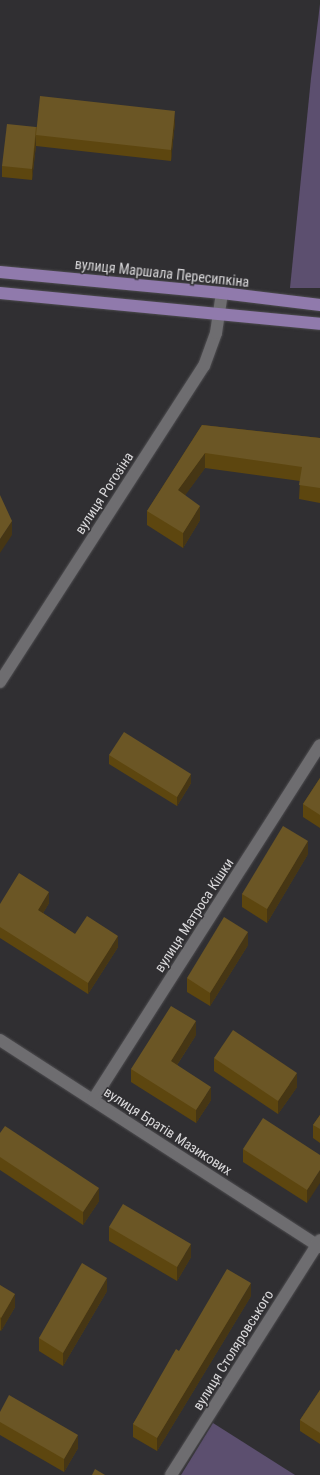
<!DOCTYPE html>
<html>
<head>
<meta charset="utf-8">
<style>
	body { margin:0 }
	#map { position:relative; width:320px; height:1475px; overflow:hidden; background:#302f32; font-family:"Roboto Condensed",sans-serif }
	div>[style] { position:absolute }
	.green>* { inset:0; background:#5c4f6f }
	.roads { filter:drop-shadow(0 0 1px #4e4d50) drop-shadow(0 0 1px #4e4d50) }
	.minor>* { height:12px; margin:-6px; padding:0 6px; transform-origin:6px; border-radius:6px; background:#6e6d70 }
	.major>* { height:12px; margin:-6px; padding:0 6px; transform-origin:6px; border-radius:6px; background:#907aac }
	.wall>* { inset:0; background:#5d460f }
	.shaded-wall>* { inset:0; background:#463614 }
	.building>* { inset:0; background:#6b5625 }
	span { translate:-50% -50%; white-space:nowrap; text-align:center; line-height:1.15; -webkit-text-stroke:3px #302f32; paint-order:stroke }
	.street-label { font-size:14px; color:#d9d8da }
</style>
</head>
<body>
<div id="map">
	<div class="green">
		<div style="clip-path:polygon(320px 4px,320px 288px,290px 288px,311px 78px)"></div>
		<div style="clip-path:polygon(213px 1423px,295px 1475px,181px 1475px)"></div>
	</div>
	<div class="roads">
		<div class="minor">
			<div style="left:0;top:682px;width:376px;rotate:-57.2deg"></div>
			<div style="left:204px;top:366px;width:35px;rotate:-70deg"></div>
			<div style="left:216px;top:333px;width:40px;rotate:-81.5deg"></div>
			<div style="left:0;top:1040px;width:381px;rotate:32.9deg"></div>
			<div style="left:93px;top:1100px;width:421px;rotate:-57.4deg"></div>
			<div style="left:171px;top:1475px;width:278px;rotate:-57.6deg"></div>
		</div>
		<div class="major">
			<div style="left:0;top:272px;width:223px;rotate:5.4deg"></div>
			<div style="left:222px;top:293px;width:99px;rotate:7deg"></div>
			<div style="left:0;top:293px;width:321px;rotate:5.5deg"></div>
		</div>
	</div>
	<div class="wall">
		<div style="clip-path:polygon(175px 122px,171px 161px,36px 146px,36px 145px,32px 180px,2px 177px,2px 166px,36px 127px)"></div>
		<div style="clip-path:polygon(202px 425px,320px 438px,320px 503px,299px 499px,300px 481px,205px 468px,185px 495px,200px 520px,183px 548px,147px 525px,147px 511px)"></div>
		<div style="clip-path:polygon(109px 755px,191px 783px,177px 806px,109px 764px)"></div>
		<div style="clip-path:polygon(320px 778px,320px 828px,303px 817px,303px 804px)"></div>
		<div style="clip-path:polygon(308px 854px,267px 923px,242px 907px,242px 894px)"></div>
		<div style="clip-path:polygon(49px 903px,43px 913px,75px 934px,118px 947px,88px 994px,0 938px,0 904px)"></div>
		<div style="clip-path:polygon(248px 945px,210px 1006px,187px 992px,187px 978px)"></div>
		<div style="clip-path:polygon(196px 1035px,177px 1065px,211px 1100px,196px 1123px,131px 1082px,131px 1069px)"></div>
		<div style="clip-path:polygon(214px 1058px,297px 1087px,278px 1114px,214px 1071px)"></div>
		<div style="clip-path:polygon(320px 1115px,320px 1143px,313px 1138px,313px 1125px)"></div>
		<div style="clip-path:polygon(0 1133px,99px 1201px,83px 1225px,0 1170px)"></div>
		<div style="clip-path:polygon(243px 1149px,320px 1155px,307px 1203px,243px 1162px)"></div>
		<div style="clip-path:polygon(109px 1227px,191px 1257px,177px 1281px,109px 1241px)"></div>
		<div style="clip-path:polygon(0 1285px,15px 1307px,1px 1331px,0 1330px)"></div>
		<div style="clip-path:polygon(107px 1291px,63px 1366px,39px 1351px,39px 1338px)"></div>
		<div style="clip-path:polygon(251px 1296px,157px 1451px,133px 1437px,133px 1424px,179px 1351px)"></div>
		<div style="clip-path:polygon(320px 1390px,320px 1444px,300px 1431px,300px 1420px)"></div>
		<div style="clip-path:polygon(0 1412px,78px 1448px,64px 1472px,0 1435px)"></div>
	</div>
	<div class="shaded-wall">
		<div style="clip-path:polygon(175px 111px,175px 122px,171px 161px,171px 150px)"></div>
		<div style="clip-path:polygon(36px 135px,36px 145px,32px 180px,32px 169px)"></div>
		<div style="clip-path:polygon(205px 453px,205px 468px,178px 505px,178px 490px)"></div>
		<div style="clip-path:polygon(200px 506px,200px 520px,183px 548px,183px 533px)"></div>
		<div style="clip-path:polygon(12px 521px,12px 535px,0 553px,0 539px)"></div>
		<div style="clip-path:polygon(191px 774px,191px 783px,177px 806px,177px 797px)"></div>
		<div style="clip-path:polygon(308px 841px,308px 854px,267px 923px,267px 909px)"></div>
		<div style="clip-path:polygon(49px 892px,49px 903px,38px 921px,38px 910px)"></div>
		<div style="clip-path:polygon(248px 932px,248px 945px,210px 1006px,210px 993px)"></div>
		<div style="clip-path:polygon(118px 936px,118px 947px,88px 994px,88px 983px)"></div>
		<div style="clip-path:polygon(196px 1021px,196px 1035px,171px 1074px,171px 1061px)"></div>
		<div style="clip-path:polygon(297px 1073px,297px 1087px,278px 1114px,278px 1101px)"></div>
		<div style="clip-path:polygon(211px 1087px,211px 1100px,196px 1123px,196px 1110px)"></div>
		<div style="clip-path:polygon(320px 1170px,320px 1183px,307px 1203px,307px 1190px)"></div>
		<div style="clip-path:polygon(99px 1188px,99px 1201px,83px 1225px,83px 1212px)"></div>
		<div style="clip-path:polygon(191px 1244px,191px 1257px,177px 1281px,177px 1267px)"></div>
		<div style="clip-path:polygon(107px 1278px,107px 1291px,63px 1366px,63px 1353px)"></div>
		<div style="clip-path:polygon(251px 1283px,251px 1296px,157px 1451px,157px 1438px)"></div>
		<div style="clip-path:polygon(15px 1294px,15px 1307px,1px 1331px,1px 1318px)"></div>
		<div style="clip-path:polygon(78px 1435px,78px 1448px,64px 1472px,64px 1459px)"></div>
	</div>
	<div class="building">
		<div style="clip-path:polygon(40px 96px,175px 111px,171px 150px,36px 135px)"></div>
		<div style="clip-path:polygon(7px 124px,36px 127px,32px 169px,2px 166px)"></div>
		<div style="clip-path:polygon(202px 425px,320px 438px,320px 488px,299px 485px,302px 467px,205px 453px,178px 490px,200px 506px,183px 533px,147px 511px)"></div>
		<div style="clip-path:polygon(0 495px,12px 521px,0 539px)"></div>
		<div style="clip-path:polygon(124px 732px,191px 774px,177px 797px,109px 755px)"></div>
		<div style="clip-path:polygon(320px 778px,320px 815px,303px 804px)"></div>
		<div style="clip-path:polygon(283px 826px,308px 841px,267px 909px,242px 894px)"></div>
		<div style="clip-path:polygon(19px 873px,49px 892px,38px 910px,75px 934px,87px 916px,118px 936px,88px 983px,0 927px,0 904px)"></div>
		<div style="clip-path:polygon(224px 917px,248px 932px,210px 993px,187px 978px)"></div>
		<div style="clip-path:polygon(171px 1006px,196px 1021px,171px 1061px,211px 1087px,196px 1110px,131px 1069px)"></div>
		<div style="clip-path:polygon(233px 1030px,297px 1073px,278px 1101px,214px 1058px)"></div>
		<div style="clip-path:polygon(320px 1115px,320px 1129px,313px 1125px)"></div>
		<div style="clip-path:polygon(263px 1118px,320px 1155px,320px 1170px,307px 1190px,243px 1149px)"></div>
		<div style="clip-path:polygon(5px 1126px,99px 1188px,83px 1212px,0 1157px,0 1133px)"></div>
		<div style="clip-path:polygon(123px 1204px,191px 1244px,177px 1267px,109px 1227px)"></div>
		<div style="clip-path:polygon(82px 1263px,107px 1278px,63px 1353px,39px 1338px)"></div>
		<div style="clip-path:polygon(227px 1269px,251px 1283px,157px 1438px,133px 1424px,176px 1349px,179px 1351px)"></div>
		<div style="clip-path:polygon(0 1285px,15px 1294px,1px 1318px,0 1317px)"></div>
		<div style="clip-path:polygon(320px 1390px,320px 1433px,300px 1420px)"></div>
		<div style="clip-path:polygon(9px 1395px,78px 1435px,64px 1459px,0 1422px,0 1412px)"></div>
		<div style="clip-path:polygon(95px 1469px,105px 1475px,92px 1475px)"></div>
	</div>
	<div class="street-label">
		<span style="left:162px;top:273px;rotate:6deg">вулиця Маршала Пересипкіна</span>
		<span style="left:104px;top:493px;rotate:-57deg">вулиця Рогозіна</span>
		<span style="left:194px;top:915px;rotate:-57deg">вулиця Матроса Кішки</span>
		<span style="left:168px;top:1131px;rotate:33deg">вулиця Братів Мазикових</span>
		<span style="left:233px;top:1350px;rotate:-58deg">вулиця Столяровського</span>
	</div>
</div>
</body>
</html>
